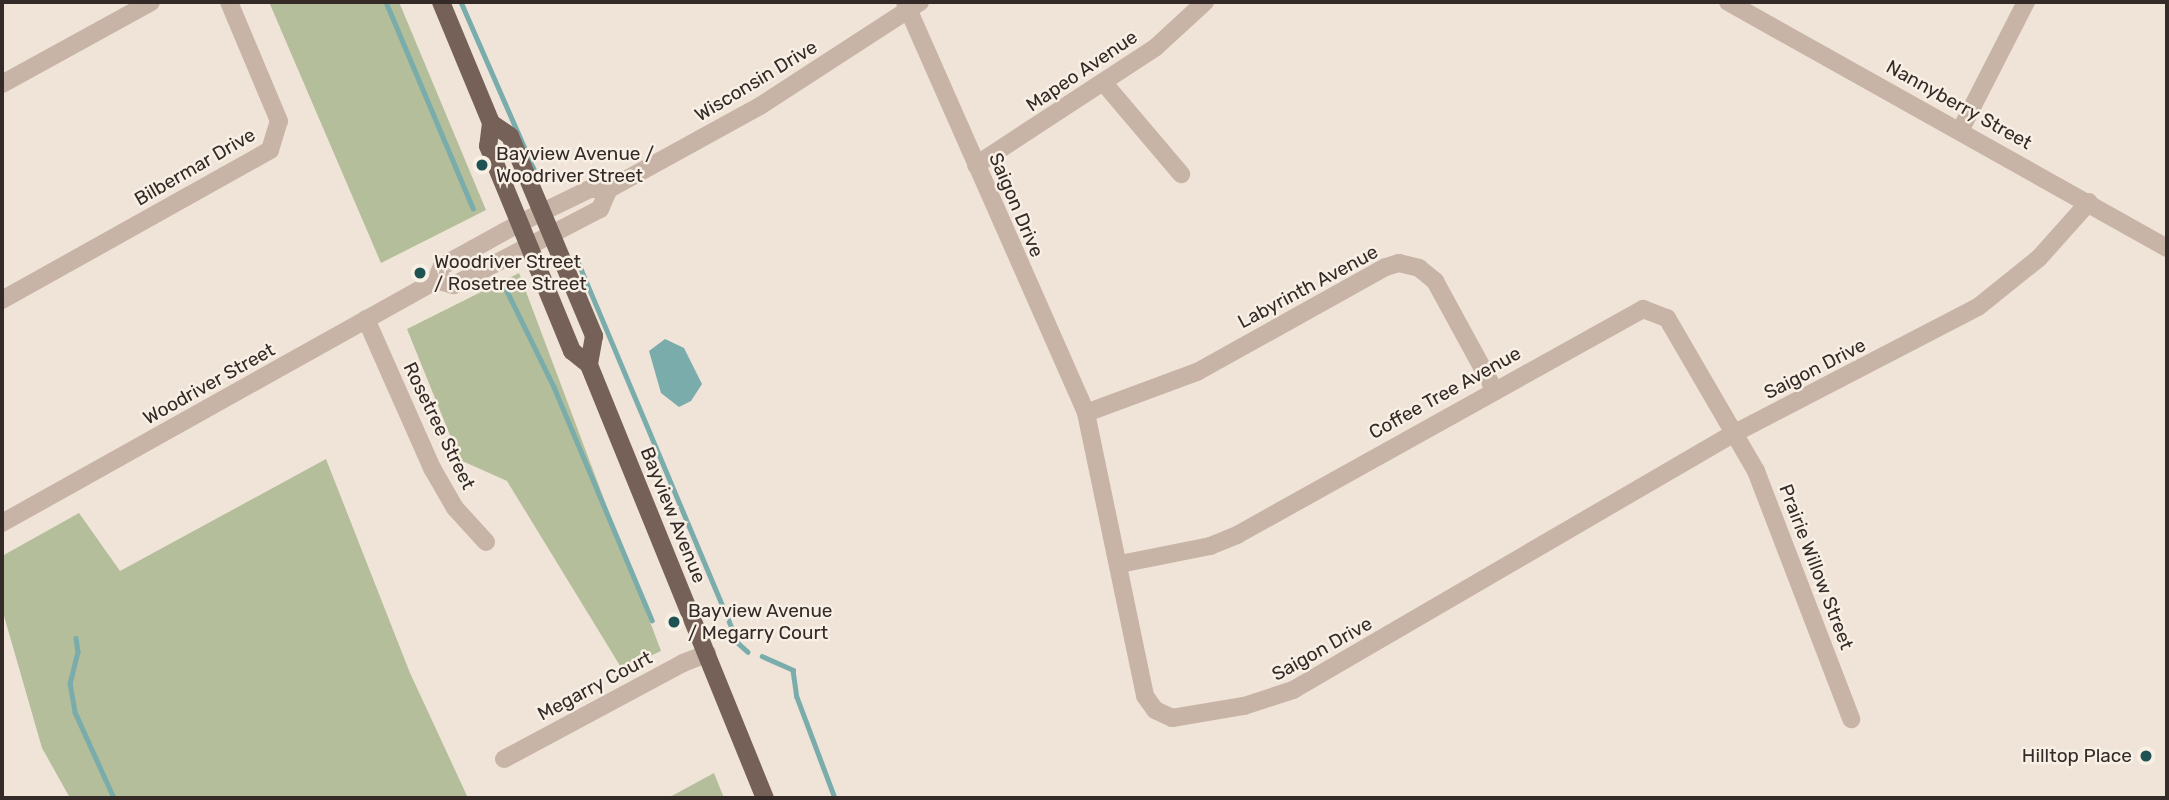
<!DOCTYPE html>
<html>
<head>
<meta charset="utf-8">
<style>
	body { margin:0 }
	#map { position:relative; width:2169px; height:800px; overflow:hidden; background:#f0e4d9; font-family:Rubik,sans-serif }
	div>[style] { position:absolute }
	.green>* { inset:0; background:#b4be9a }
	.water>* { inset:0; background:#7aacab }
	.stream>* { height:4.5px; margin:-2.25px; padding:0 2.25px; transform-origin:2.25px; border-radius:2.25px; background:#7aacab }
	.minor>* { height:18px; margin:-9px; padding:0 9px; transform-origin:9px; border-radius:9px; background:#c7b4a6 }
	.major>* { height:18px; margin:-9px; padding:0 9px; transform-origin:9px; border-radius:9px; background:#756158 }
	.dots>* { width:19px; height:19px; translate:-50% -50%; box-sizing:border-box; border:4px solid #f8efe5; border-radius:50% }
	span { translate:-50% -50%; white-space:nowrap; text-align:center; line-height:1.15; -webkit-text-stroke:5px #f8efe5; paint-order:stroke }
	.street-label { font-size:19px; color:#342a27 }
	.poi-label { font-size:19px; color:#342a27 }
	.left { translate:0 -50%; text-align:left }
	.right { translate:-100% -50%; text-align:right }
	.frame { position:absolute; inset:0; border:4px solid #342a27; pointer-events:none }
</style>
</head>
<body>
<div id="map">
	<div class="green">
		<div style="clip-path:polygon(269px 2px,399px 2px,486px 210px,381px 263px)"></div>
		<div style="clip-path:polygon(519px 273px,661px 651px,622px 669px,507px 481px,460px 460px,407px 329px)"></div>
		<div style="clip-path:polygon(326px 459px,410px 673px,468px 798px,70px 798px,42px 748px,2px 609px,2px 556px,79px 513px,120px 571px)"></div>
		<div style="clip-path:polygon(714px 773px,724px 798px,668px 798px)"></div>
	</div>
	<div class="water">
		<div style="clip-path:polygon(665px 339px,684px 348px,702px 384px,691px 401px,679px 407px,661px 393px,649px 351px)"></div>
	</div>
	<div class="stream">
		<div style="left:386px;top:2px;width:224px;rotate:67.1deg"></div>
		<div style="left:461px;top:2px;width:182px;rotate:66.4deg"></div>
		<div style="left:579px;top:264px;width:411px;rotate:67.2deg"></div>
		<div style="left:738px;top:643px;width:13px;rotate:42deg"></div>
		<div style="left:506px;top:289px;width:109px;rotate:63.9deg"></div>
		<div style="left:554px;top:387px;width:253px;rotate:67.2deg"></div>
		<div style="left:76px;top:638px;width:14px;rotate:82deg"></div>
		<div style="left:78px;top:652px;width:32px;rotate:104deg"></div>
		<div style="left:70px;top:683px;width:29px;rotate:80deg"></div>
		<div style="left:75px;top:712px;width:94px;rotate:65.6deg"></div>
		<div style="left:762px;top:656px;width:34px;rotate:24deg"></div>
		<div style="left:793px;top:670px;width:27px;rotate:82deg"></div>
		<div style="left:797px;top:697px;width:108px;rotate:69.4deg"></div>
	</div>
	<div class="minor">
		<div style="left:905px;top:2px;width:449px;rotate:66.2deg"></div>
		<div style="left:1086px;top:413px;width:289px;rotate:78.2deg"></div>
		<div style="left:1145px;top:696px;width:17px;rotate:54deg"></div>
		<div style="left:1155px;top:710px;width:19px;rotate:25deg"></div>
		<div style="left:1172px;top:718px;width:73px;rotate:-9.5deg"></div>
		<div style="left:1244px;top:706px;width:52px;rotate:-18.1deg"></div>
		<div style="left:1293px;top:690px;width:507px;rotate:-30.21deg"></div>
		<div style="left:1731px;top:435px;width:278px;rotate:-27.4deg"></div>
		<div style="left:1978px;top:307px;width:78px;rotate:-38.8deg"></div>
		<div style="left:2039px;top:258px;width:75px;rotate:-48.2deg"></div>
		<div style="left:1728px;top:2px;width:503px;rotate:29.26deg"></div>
		<div style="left:1103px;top:82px;width:121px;rotate:49.7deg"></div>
		<div style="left:2px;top:84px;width:170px;rotate:-28.8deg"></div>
		<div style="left:1961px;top:129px;width:143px;rotate:-62.9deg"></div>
		<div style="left:976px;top:165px;width:215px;rotate:-33.2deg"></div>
		<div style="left:1156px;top:47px;width:67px;rotate:-42.6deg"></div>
		<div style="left:436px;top:280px;width:19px;rotate:16deg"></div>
		<div style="left:454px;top:285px;width:165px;rotate:-27.5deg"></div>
		<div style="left:600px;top:209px;width:22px;rotate:-66deg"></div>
		<div style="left:2px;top:300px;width:307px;rotate:-29.2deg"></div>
		<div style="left:270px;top:150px;width:30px;rotate:-73deg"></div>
		<div style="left:279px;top:121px;width:129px;rotate:-112.8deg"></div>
		<div style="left:366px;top:319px;width:163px;rotate:66.1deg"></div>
		<div style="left:432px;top:468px;width:46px;rotate:60.1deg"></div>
		<div style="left:455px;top:508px;width:46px;rotate:47.6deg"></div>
		<div style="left:1086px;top:413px;width:118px;rotate:-20.3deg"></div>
		<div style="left:1197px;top:372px;width:216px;rotate:-29.1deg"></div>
		<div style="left:1386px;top:267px;width:14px;rotate:-17deg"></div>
		<div style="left:1399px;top:263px;width:21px;rotate:14deg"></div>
		<div style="left:1419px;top:268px;width:21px;rotate:39deg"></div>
		<div style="left:1435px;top:281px;width:123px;rotate:61.4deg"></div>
		<div style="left:2px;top:523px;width:497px;rotate:-29.2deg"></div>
		<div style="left:436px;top:280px;width:15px;rotate:-67deg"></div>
		<div style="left:442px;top:266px;width:89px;rotate:-28.9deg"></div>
		<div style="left:520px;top:223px;width:78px;rotate:-25.9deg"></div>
		<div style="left:590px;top:189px;width:19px"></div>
		<div style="left:609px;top:189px;width:172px;rotate:-28.8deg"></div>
		<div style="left:760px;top:106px;width:191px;rotate:-33deg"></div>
		<div style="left:1120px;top:564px;width:92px;rotate:-11.3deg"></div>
		<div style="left:1210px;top:546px;width:29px;rotate:-22deg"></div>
		<div style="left:1237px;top:535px;width:465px;rotate:-29.1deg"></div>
		<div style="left:1643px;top:309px;width:26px;rotate:21deg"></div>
		<div style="left:1667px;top:318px;width:177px;rotate:59.8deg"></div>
		<div style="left:1756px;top:471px;width:266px;rotate:69deg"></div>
		<div style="left:504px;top:759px;width:203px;rotate:-28.2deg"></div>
		<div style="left:683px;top:663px;width:26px;rotate:-21deg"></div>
	</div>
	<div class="major">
		<div style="left:441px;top:2px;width:131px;rotate:67.5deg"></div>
		<div style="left:491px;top:123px;width:23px;rotate:97deg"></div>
		<div style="left:488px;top:146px;width:132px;rotate:67.7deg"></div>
		<div style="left:538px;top:268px;width:90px;rotate:67.7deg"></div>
		<div style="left:572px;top:351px;width:22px;rotate:39deg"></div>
		<div style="left:589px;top:365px;width:467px;rotate:67.9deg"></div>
		<div style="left:491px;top:123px;width:23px;rotate:34deg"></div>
		<div style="left:510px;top:136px;width:217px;rotate:67.2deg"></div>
		<div style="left:594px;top:336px;width:29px;rotate:100deg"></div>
	</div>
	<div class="dots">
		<div style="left:482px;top:165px;background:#1e5253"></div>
		<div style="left:420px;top:273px;background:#1e5253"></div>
		<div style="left:674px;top:622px;background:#1e5253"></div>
		<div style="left:2146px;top:756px;background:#1e5253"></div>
	</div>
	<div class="street-label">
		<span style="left:1082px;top:71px;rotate:-34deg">Mapeo Avenue</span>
		<span style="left:756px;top:81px;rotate:-31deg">Wisconsin Drive</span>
		<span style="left:1959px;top:105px;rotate:29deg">Nannyberry Street</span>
		<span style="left:195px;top:167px;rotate:-30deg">Bilbermar Drive</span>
		<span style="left:1016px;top:205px;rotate:67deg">Saigon Drive</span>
		<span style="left:1308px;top:287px;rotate:-28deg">Labyrinth Avenue</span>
		<span style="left:1815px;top:369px;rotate:-27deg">Saigon Drive</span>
		<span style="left:209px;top:384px;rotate:-29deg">Woodriver Street</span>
		<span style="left:1445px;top:393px;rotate:-29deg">Coffee Tree Avenue</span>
		<span style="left:439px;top:426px;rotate:64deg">Rosetree Street</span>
		<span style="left:673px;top:515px;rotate:68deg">Bayview Avenue</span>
		<span style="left:1816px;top:567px;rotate:69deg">Prairie Willow Street</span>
		<span style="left:1322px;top:649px;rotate:-29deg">Saigon Drive</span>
		<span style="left:595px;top:686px;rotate:-28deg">Megarry Court</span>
	</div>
	<div class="poi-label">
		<span class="left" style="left:496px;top:165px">Bayview Avenue /<br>Woodriver Street</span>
		<span class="left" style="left:434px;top:273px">Woodriver Street<br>/ Rosetree Street</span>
		<span class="left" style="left:688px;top:622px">Bayview Avenue<br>/ Megarry Court</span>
		<span class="right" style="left:2132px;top:756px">Hilltop Place</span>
	</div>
	<div class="frame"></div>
</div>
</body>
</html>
